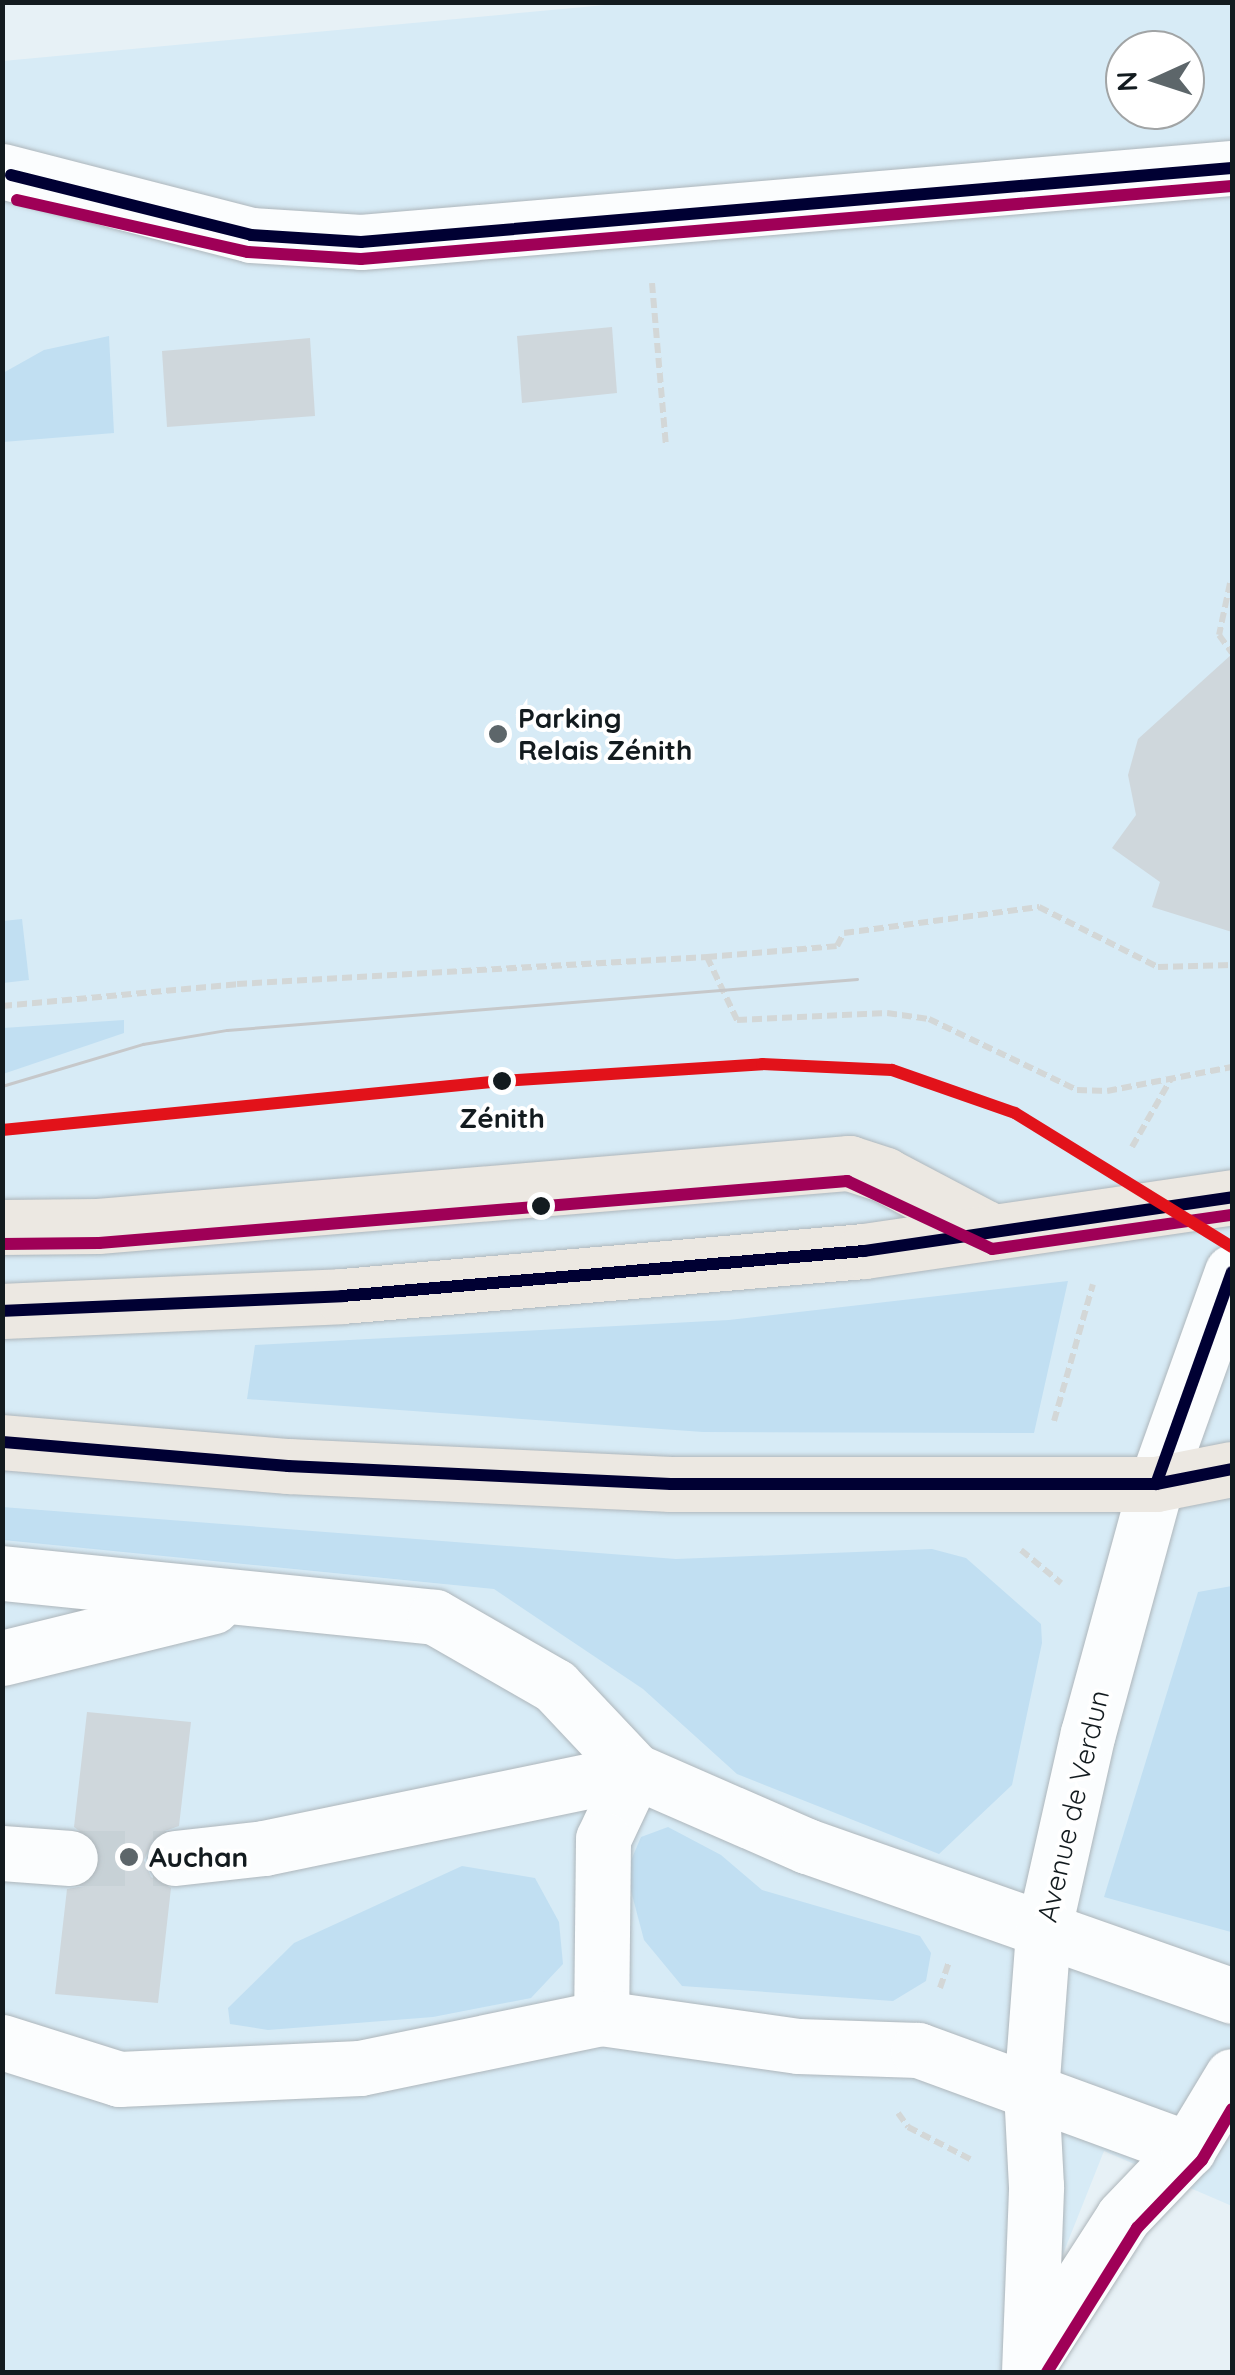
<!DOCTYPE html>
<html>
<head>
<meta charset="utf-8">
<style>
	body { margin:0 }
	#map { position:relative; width:1235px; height:2375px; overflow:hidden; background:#e7f1f6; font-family:Quicksand,sans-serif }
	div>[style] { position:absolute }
	.built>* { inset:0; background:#d7ebf6 }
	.green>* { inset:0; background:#c1dff2 }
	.building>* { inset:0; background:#cfd7dc }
	.minor-tunnel>* { height:55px; margin-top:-27.5px; transform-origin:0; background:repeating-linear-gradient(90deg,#c7d1d6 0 55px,transparent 0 83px) }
	.path>* { height:6px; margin-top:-3px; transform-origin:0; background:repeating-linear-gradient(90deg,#d3d7d7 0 10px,transparent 0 15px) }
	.roads { filter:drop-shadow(0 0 2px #aeb6bb) drop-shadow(0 0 2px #aeb6bb) }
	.minor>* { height:55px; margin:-27.5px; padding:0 27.5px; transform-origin:27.5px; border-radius:27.5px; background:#fbfdfe }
	.major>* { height:55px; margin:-27.5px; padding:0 27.5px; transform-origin:27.5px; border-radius:27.5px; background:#ece8e2 }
	.tram>* { height:2.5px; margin:-1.25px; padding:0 1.25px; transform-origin:1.25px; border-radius:1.25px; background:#c6c8ca }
	.bus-1>* { height:12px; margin:-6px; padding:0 6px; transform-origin:6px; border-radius:6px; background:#003 }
	.bus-2>* { height:12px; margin:-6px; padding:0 6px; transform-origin:6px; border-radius:6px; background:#9f0057 }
	.tram-1>* { height:12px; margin:-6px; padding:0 6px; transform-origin:6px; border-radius:6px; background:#e2121a }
	.dots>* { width:28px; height:28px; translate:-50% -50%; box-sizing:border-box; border:5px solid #fff; border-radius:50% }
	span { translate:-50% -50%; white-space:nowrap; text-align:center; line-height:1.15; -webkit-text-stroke:8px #fff; paint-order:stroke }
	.poi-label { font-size:28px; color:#131b1f; font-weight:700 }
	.left { translate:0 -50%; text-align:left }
	.stop-label { font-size:28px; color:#131b1f; font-weight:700 }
	.street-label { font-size:28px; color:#131b1f }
	.frame { position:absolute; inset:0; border:5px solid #131b1f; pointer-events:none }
	.north { position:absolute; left:1105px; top:30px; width:100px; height:100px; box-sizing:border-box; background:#fff; border:2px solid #a1a4a5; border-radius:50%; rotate:267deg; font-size:28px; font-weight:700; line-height:40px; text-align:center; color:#131b1f }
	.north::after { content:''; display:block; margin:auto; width:35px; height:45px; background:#5d666a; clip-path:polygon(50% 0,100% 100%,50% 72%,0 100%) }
</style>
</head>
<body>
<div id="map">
	<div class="built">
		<div style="clip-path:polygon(evenodd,627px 3px,1232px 3px,1232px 2206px,1104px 2151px,1016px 2372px,3px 2372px,3px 61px,627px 3px,1125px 50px,1185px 50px,1185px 110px,1125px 110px,1125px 50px)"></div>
	</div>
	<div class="green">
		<div style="clip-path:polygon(109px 336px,114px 433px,3px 442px,3px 373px,44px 350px)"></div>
		<div style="clip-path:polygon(22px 919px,29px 980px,3px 983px,3px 921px)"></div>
		<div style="clip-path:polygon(124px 1020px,124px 1033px,3px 1074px,3px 1028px)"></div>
		<div style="clip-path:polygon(1068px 1281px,1034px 1433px,703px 1432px,247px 1399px,255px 1345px,729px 1320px)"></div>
		<div style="clip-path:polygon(2px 1507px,676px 1559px,932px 1549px,966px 1558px,1041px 1624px,1042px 1643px,1012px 1785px,939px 1854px,737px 1774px,643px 1689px,494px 1589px,3px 1540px)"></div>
		<div style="clip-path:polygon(1232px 1586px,1232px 1928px,1231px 1932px,1104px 1897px,1198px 1592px)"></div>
		<div style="clip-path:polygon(668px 1827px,721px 1855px,762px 1890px,920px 1936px,931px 1953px,926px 1981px,893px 2001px,682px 1986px,644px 1940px,626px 1872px,641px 1837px)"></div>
		<div style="clip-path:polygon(462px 1866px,535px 1878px,559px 1922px,563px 1964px,531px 1998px,433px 2017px,268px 2030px,230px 2024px,228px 2008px,294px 1943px)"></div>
	</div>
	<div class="building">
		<div style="clip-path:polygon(612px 327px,617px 393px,522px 403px,517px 336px)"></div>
		<div style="clip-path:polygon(310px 338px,315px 416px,167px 427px,162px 351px)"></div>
		<div style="clip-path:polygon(1232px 654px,1232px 932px,1152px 907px,1160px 882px,1112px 848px,1136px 815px,1128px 775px,1138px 739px)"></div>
		<div style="clip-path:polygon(87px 1712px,191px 1722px,179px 1826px,156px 1834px,144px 1860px,151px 1877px,171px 1888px,158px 2003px,55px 1994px,67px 1889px,84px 1886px,101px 1861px,98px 1844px,74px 1827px)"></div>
	</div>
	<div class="minor-tunnel">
		<div style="left:70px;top:1858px;width:105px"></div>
	</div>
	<div class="path">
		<div style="left:652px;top:283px;width:164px;rotate:85.1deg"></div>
		<div style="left:1230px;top:583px;width:53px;rotate:101.9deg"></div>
		<div style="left:1219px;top:635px;width:22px;rotate:54deg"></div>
		<div style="left:707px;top:957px;width:130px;rotate:-4.8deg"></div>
		<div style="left:837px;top:946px;width:15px;rotate:-62deg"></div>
		<div style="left:844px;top:933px;width:197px;rotate:-7.6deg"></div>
		<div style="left:1039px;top:907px;width:133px;rotate:26.8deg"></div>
		<div style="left:1158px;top:967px;width:74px;rotate:-1.5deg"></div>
		<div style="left:2px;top:1006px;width:236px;rotate:-5.3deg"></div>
		<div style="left:237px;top:984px;width:471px;rotate:-3.3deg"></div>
		<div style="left:707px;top:957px;width:70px;rotate:64.5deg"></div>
		<div style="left:737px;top:1020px;width:150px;rotate:-2.7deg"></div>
		<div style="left:887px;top:1013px;width:42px;rotate:8.1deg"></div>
		<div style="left:929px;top:1019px;width:164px;rotate:25.6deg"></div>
		<div style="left:1077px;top:1090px;width:30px;rotate:2deg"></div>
		<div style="left:1107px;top:1091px;width:127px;rotate:-10.9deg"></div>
		<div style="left:1132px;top:1147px;width:78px;rotate:-60.2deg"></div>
		<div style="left:1054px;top:1421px;width:142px;rotate:-74.1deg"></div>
		<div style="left:1021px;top:1550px;width:52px;rotate:39.5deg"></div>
		<div style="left:940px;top:1988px;width:28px;rotate:-71deg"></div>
		<div style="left:898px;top:2113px;width:17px;rotate:54deg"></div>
		<div style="left:908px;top:2127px;width:70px;rotate:27.3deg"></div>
	</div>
	<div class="roads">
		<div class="minor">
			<div style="left:2px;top:171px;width:257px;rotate:14.4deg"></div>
			<div style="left:251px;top:235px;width:110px;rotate:3.6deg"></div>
			<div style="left:361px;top:242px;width:874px;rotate:-4.86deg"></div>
			<div style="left:2px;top:1573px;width:435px;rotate:5.8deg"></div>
			<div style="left:435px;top:1617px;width:138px;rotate:29.9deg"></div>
			<div style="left:555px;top:1686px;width:117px;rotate:46.7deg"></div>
			<div style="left:635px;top:1771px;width:75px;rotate:115.2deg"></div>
			<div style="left:603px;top:1839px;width:179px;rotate:90.6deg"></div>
			<div style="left:2px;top:1658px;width:217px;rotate:-13.8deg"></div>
			<div style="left:2px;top:1853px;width:68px;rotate:4.2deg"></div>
			<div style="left:175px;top:1858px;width:90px;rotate:-6.4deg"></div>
			<div style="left:264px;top:1848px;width:379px;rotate:-11.7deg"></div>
			<div style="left:635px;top:1771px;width:188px;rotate:23.6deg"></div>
			<div style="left:807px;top:1846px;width:451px;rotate:19.4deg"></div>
			<div style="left:2px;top:2042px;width:123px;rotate:17.5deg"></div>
			<div style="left:119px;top:2079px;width:241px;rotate:-2.6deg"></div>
			<div style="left:360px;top:2068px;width:246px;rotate:-11.7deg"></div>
			<div style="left:601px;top:2018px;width:199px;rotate:8.1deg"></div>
			<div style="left:798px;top:2046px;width:120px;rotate:1.9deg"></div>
			<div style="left:918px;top:2050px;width:288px;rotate:20.1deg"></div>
			<div style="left:1031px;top:2360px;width:170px;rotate:-57.2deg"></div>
			<div style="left:1123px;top:2217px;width:94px;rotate:-46.3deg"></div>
			<div style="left:1188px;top:2149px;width:85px;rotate:-58.9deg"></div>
			<div style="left:1029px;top:2372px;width:186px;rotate:-87.8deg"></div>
			<div style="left:1036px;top:2186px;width:94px;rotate:-93deg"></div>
			<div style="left:1031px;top:2092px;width:160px;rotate:-85.7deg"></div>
			<div style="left:1043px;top:1932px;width:204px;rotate:-77.3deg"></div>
			<div style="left:1088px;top:1733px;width:258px;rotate:-74.7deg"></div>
			<div style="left:1156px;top:1484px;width:225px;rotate:-70.3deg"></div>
		</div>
		<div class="major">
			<div style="left:2px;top:1227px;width:96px;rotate:-0.6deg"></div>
			<div style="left:98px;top:1226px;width:754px;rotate:-4.8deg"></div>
			<div style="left:849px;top:1163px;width:38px;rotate:18deg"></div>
			<div style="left:885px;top:1175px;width:122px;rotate:27.8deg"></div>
			<div style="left:2px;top:1311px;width:340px;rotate:-2.5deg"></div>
			<div style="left:342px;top:1296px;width:524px;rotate:-4.93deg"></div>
			<div style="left:864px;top:1251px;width:372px;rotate:-8.3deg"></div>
			<div style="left:2px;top:1442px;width:287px;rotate:4.8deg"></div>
			<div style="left:288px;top:1466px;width:383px;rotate:2.7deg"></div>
			<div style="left:671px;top:1484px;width:485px"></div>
			<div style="left:1156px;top:1484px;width:77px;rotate:-11.2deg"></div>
		</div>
	</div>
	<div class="tram">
		<div style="left:2px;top:1086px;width:147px;rotate:-16.6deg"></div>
		<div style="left:143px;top:1044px;width:85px;rotate:-9.5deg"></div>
		<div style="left:227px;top:1030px;width:632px;rotate:-4.63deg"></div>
	</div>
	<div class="bus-1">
		<div style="left:11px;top:175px;width:247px;rotate:14deg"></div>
		<div style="left:251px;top:235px;width:110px;rotate:3.6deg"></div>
		<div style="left:361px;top:242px;width:874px;rotate:-4.86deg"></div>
		<div style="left:2px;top:1311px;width:340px;rotate:-2.5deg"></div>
		<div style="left:342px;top:1296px;width:524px;rotate:-4.93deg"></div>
		<div style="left:864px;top:1251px;width:372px;rotate:-8.3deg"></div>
		<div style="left:2px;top:1442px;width:287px;rotate:4.8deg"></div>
		<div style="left:288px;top:1466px;width:383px;rotate:2.7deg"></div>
		<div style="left:671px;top:1484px;width:485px"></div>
		<div style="left:1156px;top:1484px;width:77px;rotate:-11.2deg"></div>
		<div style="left:1156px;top:1484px;width:225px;rotate:-70.3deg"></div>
	</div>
	<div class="bus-2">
		<div style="left:17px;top:200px;width:237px;rotate:12.7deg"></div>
		<div style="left:248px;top:252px;width:113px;rotate:3.5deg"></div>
		<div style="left:361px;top:259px;width:874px;rotate:-4.79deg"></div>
		<div style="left:2px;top:1244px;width:97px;rotate:-0.6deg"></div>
		<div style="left:99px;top:1243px;width:751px;rotate:-4.74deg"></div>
		<div style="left:847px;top:1181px;width:160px;rotate:25.1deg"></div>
		<div style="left:992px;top:1249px;width:242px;rotate:-8.1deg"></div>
		<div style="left:1047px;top:2372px;width:170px;rotate:-58deg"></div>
		<div style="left:1137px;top:2228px;width:94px;rotate:-46.3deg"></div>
		<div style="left:1202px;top:2160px;width:59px;rotate:-59.5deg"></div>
	</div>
	<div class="tram-1">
		<div style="left:2px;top:1130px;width:502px;rotate:-5.6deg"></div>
		<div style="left:502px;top:1081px;width:261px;rotate:-3.7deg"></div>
		<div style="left:762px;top:1064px;width:130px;rotate:2.6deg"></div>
		<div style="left:892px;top:1070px;width:130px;rotate:19.3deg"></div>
		<div style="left:1015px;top:1113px;width:255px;rotate:31.7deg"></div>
	</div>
	<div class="dots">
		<div style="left:498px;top:734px;background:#5d666a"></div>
		<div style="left:502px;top:1081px;background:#131b1f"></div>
		<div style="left:541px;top:1206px;background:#131b1f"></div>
		<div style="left:129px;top:1857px;background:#5d666a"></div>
	</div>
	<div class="poi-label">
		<span class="left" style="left:518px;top:734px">Parking<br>Relais Zénith</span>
		<span class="left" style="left:149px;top:1857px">Auchan</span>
	</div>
	<div class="stop-label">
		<span style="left:502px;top:1118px">Zénith</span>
	</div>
	<div class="street-label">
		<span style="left:1073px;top:1806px;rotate:-77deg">Avenue de Verdun</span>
	</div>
	<div class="frame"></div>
	<div class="north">N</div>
</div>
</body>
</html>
